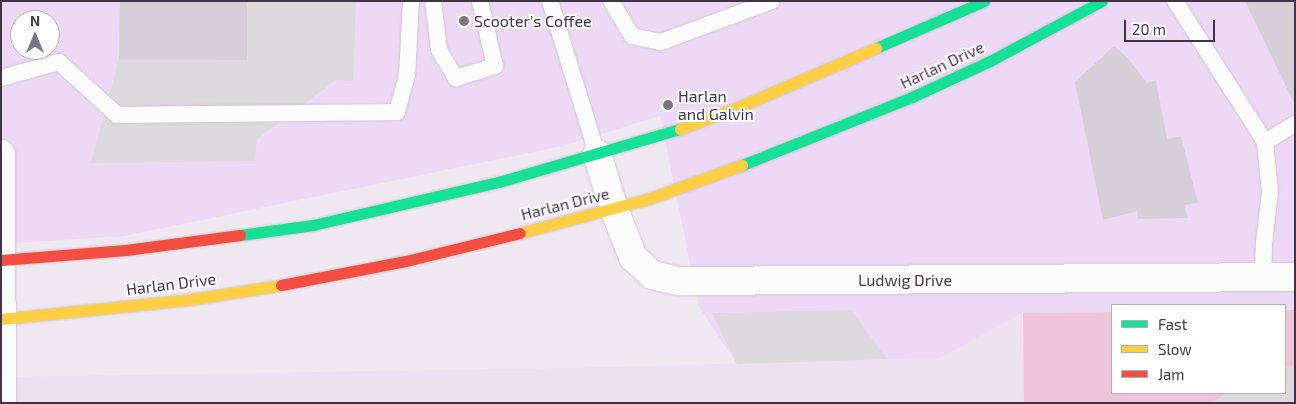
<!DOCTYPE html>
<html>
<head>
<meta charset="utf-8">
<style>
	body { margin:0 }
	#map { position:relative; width:1296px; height:404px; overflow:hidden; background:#efe8f0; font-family:"Exo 2",sans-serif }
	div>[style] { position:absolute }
	.residential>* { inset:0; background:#ede0f0 }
	.commercial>* { inset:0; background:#edd9f5 }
	.green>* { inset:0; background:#eec5d8 }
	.parking>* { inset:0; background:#ded8df }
	.building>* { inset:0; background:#d6cfd8 }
	.roads { filter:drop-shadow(0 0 1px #cdc5cf) drop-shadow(0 0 1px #cdc5cf) }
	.lane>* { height:16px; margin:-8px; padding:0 8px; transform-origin:8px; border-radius:8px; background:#fdfcfd }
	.street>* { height:28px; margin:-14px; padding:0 14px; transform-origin:14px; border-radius:14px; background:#fdfcfd }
	.fast>* { height:11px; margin:-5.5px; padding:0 5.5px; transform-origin:5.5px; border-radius:5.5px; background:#16e098 }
	.slow>* { height:11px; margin:-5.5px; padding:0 5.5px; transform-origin:5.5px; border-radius:5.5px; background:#ffcf43 }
	.jam>* { height:11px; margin:-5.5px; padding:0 5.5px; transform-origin:5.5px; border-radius:5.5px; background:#f24e42 }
	.dots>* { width:14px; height:14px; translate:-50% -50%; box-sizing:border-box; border:2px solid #fff; border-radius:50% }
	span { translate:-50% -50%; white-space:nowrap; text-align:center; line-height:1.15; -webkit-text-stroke:4px #fff; paint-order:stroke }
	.poi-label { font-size:16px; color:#423447 }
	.left { translate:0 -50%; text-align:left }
	.street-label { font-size:16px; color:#423447 }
	.frame { position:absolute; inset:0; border:2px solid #423447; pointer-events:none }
	.legend { position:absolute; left:1111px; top:304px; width:175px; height:90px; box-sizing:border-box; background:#fff; border:1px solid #b3aeb5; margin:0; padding:6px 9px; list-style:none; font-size:15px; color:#423447 }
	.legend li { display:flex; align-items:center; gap:10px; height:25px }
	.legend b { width:25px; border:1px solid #b3aeb5 }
	.north { position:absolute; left:10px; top:10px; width:50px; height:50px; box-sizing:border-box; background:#fff; border:1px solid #b3aeb5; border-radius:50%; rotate:0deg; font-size:14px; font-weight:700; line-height:20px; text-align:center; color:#423447 }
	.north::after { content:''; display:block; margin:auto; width:18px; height:22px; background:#7f7382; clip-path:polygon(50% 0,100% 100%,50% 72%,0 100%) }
	.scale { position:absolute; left:1124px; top:20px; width:91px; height:22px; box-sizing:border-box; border:2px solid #423447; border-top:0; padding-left:6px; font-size:15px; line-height:18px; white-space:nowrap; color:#423447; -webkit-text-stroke:4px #fff; paint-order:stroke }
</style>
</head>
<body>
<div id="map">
	<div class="residential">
		<div style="clip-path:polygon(1023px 313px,1024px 403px,1px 403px,1px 377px,574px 368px,940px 358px)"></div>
	</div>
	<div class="commercial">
		<div style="clip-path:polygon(evenodd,1px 1px,1295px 1px,1295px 310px,1285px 310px,1285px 305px,1112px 305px,1112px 312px,1023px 313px,940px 358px,737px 364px,699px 307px,660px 116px,563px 146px,124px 236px,1px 244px,1px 1px,20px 20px,50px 20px,50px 50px,20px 50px,20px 20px)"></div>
	</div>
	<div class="green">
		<div style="clip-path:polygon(1285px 310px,1295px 310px,1295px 403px,1024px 403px,1023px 313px,1112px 312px,1112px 393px,1285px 393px)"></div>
	</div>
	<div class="parking">
		<div style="clip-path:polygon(247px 1px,356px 1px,353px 81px,336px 80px,257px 139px,255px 161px,91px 163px,119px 59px,247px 60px)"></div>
		<div style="clip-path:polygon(851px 310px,887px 359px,737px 364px,712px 313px)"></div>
		<div style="clip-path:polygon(1295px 366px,1295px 403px,1212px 403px,1225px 393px,1285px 393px,1285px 367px)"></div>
	</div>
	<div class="building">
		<div style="clip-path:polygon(120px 1px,247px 1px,247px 60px,119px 59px)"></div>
		<div style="clip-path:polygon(1245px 1px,1295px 1px,1295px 105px)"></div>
		<div style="clip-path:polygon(1114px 46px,1128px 58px,1147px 83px,1156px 80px,1167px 139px,1181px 136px,1198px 203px,1184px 205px,1188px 218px,1138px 219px,1137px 211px,1103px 220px,1075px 82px)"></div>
	</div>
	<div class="roads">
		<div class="lane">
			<div style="left:433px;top:1px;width:49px;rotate:83deg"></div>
			<div style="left:439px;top:50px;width:33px;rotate:59deg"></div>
			<div style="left:456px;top:78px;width:41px;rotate:-17.1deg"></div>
			<div style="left:495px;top:66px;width:67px;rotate:-103deg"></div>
			<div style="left:550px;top:1px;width:160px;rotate:72.9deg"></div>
			<div style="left:611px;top:1px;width:41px;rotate:59deg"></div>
			<div style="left:632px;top:36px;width:30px;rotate:12deg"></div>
			<div style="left:661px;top:42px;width:118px;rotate:-20.3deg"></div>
			<div style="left:1175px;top:1px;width:167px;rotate:57.4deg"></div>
			<div style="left:1265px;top:142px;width:50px;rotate:84.3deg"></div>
			<div style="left:1270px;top:192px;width:51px;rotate:96.7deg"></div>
			<div style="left:1264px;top:243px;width:33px;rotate:92deg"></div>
			<div style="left:1px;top:78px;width:60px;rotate:-15.4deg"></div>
			<div style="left:59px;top:62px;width:79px;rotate:42.4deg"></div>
			<div style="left:117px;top:115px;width:280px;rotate:-0.6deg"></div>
			<div style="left:397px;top:112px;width:38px;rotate:-75deg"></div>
			<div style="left:407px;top:75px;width:74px;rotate:-86.9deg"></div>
			<div style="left:1265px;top:142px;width:35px;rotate:-31deg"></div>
		</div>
		<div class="street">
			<div style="left:1px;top:154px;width:249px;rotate:89.8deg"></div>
			<div style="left:597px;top:154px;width:58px;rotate:72.8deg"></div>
			<div style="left:614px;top:209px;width:52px;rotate:68.4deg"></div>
			<div style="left:633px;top:257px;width:26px;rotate:43deg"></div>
			<div style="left:652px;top:275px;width:28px;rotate:13deg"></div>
			<div style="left:679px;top:281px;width:616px;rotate:-0.37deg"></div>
		</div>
		<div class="fast">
			<div style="left:876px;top:48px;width:118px;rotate:-23.5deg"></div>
			<div style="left:742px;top:165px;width:183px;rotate:-21.8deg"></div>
			<div style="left:912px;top:97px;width:86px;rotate:-24.8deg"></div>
			<div style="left:990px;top:61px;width:127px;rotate:-28.2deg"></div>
			<div style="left:240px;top:235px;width:74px;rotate:-7.8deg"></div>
			<div style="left:313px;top:225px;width:194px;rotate:-13.1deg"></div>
			<div style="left:502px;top:181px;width:185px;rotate:-16.3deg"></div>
		</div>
		<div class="slow">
			<div style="left:680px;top:129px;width:65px;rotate:-20.7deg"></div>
			<div style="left:741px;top:106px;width:147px;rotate:-23.2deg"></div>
			<div style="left:520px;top:233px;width:132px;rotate:-14.9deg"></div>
			<div style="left:648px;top:199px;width:100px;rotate:-19.9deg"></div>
			<div style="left:1px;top:319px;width:193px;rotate:-5.9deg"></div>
			<div style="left:193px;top:299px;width:89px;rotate:-9deg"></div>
		</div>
		<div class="jam">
			<div style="left:1px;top:260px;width:125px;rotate:-4.6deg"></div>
			<div style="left:126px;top:250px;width:115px;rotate:-7.5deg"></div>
			<div style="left:281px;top:285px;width:127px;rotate:-10.9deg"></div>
			<div style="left:406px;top:261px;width:117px;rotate:-13.8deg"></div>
		</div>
	</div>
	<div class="dots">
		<div style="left:464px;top:21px;background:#7f7382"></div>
		<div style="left:668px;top:105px;background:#7f7382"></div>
	</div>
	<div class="poi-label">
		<span class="left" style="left:474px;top:21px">Scooter's Coffee</span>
		<span class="left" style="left:678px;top:105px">Harlan<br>and Galvin</span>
	</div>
	<div class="street-label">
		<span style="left:942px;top:65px;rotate:-25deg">Harlan Drive</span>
		<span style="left:565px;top:204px;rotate:-14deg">Harlan Drive</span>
		<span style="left:905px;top:280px">Ludwig Drive</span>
		<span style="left:171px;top:284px;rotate:-7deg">Harlan Drive</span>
	</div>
	<div class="frame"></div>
	<ul class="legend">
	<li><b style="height:6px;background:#16e098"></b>Fast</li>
	<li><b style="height:6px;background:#ffcf43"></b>Slow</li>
	<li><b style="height:6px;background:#f24e42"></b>Jam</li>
	</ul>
	<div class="north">N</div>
	<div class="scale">20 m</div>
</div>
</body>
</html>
